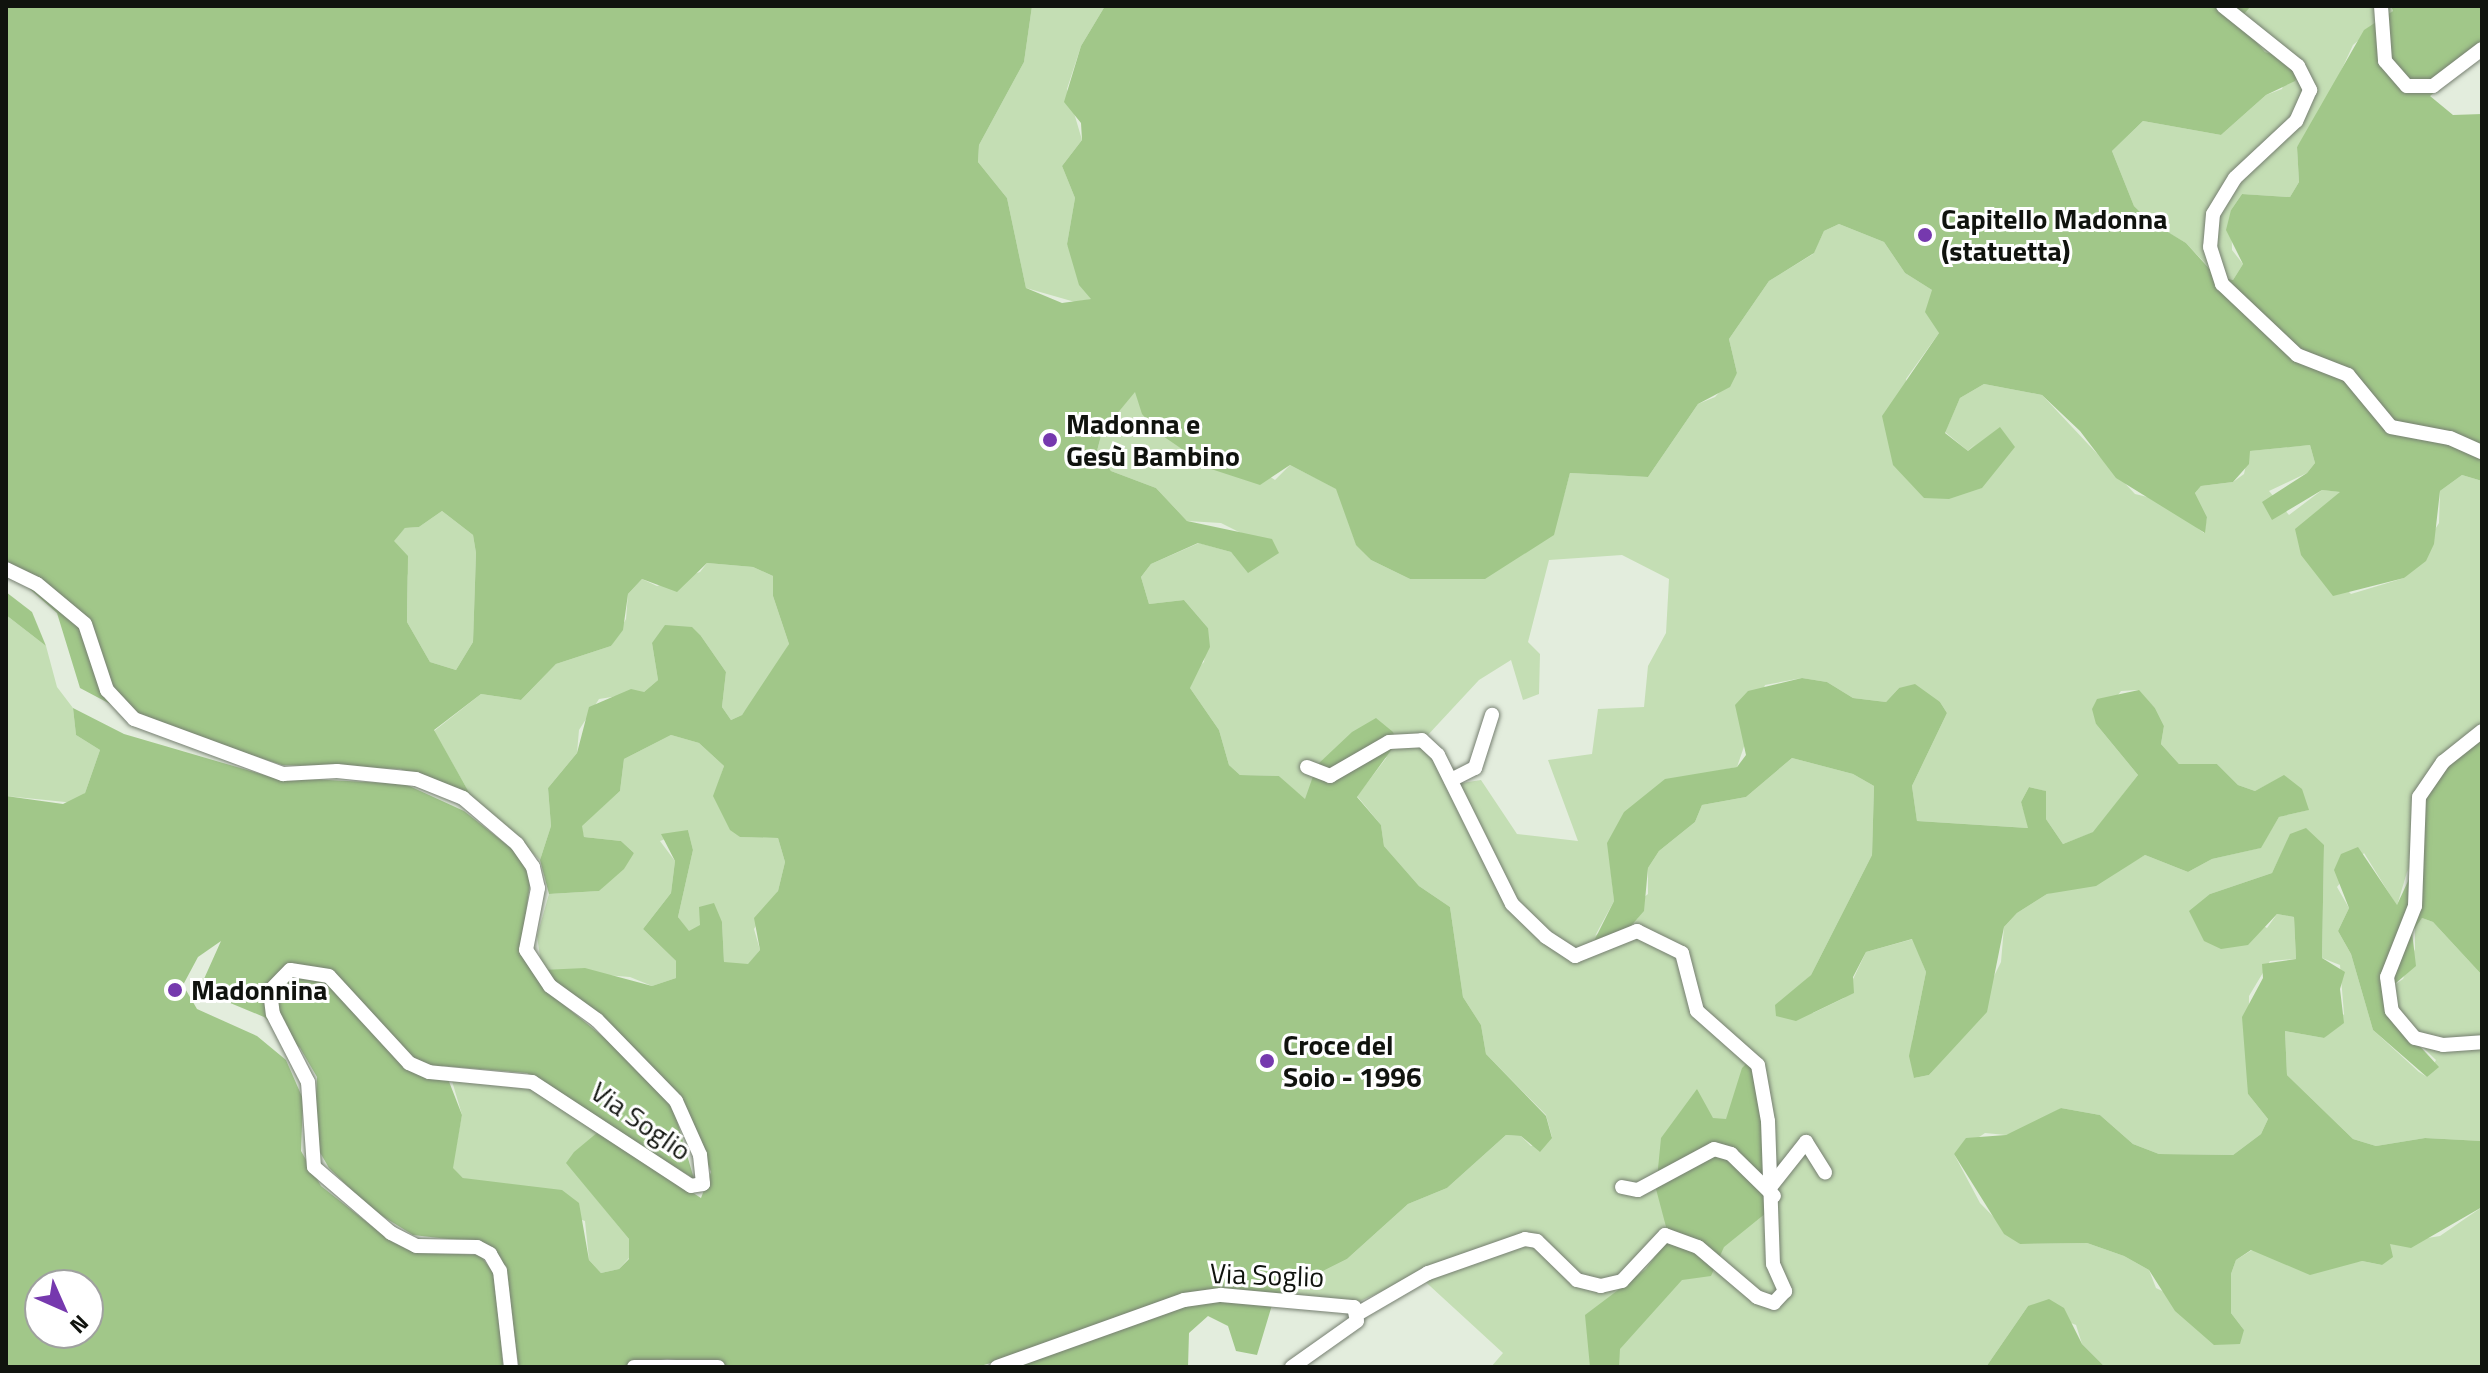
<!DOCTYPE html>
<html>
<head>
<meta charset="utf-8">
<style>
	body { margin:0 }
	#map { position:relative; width:2488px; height:1373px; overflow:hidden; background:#e3eddd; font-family:"Titillium Web",sans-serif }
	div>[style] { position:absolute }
	.green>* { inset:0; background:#c4deb4 }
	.forest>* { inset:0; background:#a1c789 }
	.roads { filter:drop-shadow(0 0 2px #767f71) drop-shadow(0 0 2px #767f71) }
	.minor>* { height:14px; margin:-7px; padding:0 7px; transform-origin:7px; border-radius:7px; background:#fff }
	.dots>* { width:22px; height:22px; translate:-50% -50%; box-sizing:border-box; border:4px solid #fff; border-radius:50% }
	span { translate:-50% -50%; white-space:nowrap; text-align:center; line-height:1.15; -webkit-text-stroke:6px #fff; paint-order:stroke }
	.poi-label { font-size:28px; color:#10130e; font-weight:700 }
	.left { translate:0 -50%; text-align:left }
	.street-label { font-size:28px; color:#10130e }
	.frame { position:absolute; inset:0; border:8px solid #10130e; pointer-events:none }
	.north { position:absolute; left:24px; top:1269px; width:80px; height:80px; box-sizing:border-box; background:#fff; border:2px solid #9fa19f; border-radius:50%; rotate:135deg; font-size:22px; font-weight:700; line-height:32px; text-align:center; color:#10130e }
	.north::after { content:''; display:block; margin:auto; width:28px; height:36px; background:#7639ae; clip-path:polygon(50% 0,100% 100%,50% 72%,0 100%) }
</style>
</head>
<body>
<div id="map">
	<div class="green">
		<div style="clip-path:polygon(1032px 6px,1105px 6px,1081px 46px,1067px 89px,1082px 140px,1062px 166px,1075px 198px,1067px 244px,1092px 299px,1075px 302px,1026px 288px,1007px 198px,978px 162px,979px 145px,1024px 62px)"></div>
		<div style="clip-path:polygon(2251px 6px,2391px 6px,2393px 11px,2353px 45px,2319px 118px,2297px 147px,2299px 182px,2290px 197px,2242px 194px,2231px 210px,2232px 250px,2243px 264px,2233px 280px,2216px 275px,2186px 243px,2148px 221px,2134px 206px,2112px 151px,2143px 121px,2221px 135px,2266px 95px,2282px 89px,2291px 59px,2265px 52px,2237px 21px)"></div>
		<div style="clip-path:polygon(evenodd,1839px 224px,1884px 242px,1905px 273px,1932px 290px,1939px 333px,1906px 379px,1924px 498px,1976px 443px,1968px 451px,1945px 432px,1960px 398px,1984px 384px,2042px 395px,2135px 494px,2160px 500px,2204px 533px,2207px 517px,2195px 493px,2201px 486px,2233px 482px,2244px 474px,2249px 451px,2310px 445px,2315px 463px,2307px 473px,2269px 491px,2289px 515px,2322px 490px,2341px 492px,2296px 529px,2302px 546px,2351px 594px,2404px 578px,2439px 523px,2440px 491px,2462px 475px,2482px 481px,2482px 738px,2407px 872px,2397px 906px,2364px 853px,2337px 887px,2349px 908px,2338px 931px,2351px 954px,2373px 1030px,2419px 1072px,2427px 1077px,2436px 1060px,2404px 1029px,2390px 988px,2403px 979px,2415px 949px,2415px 924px,2422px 918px,2433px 922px,2482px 975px,2482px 1141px,2425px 1138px,2376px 1146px,2353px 1139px,2287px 1075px,2285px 1031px,2324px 1038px,2344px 1014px,2340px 965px,2322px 958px,2324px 845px,2287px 842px,2272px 873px,2210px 894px,2267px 928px,2277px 914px,2294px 917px,2296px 959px,2270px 961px,2249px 996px,2248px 1094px,2268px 1119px,2261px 1134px,2233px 1155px,2159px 1154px,2133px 1144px,2100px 1115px,2061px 1108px,2033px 1126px,2006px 1135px,1985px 1133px,1954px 1154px,1980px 1203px,2020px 1244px,2087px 1243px,2124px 1256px,2149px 1270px,2156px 1288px,2244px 1330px,2231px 1313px,2231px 1274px,2236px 1260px,2252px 1250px,2303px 1269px,2362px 1261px,2382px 1265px,2390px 1244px,2440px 1236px,2482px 1207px,2482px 1367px,2105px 1367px,2082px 1344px,2076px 1325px,2028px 1306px,1986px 1367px,1491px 1367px,1503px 1353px,1418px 1275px,1358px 1302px,1293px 1295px,1313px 1276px,1347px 1259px,1408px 1204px,1447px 1188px,1506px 1135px,1521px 1136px,1531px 1146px,1552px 1137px,1546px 1115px,1486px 1054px,1481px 1025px,1463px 997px,1450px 907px,1419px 886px,1384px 846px,1381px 825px,1357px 796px,1387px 757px,1305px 800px,1279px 776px,1240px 775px,1229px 765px,1219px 730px,1190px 688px,1192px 673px,1204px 662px,1208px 628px,1184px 600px,1149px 604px,1141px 577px,1151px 564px,1199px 543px,1231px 552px,1248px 572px,1247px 536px,1221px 523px,1187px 521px,1156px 488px,1111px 471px,1097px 451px,1102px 432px,1135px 391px,1275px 480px,1290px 465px,1337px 489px,1356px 544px,1371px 560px,1410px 579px,1553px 535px,1570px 473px,1648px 477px,1698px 404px,1715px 397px,1737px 373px,1729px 339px,1769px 281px,1813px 254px,1824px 231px,1839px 224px,1622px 555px,1669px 579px,1666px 633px,1648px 666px,1644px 707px,1598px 709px,1592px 754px,1548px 760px,1578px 841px,1517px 834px,1481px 780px,1449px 785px,1426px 737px,1479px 680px,1511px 660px,1523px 700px,1539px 694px,1540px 654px,1528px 642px,1549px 560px,1622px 555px,1839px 224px,1802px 678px,1827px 682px,1853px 698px,1886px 702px,1899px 688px,1940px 702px,1947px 713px,1912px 786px,1917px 821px,2029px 828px,2021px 802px,2029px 787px,2045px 791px,2046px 819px,2063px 844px,2094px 832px,2138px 775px,2096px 724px,2121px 691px,2138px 690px,2155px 708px,2164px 726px,2161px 744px,2179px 764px,2217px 764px,2238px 785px,2255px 791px,2284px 776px,2308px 810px,2279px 817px,2260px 848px,2212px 859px,2188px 872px,2145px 855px,2114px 873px,2047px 894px,2017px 913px,2004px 927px,2001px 962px,1966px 1032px,1929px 1075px,1914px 1078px,1912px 1041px,1926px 972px,1913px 939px,1866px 952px,1844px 998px,1813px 1013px,1795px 990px,1811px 975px,1872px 855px,1874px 786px,1853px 774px,1792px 758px,1746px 797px,1702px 805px,1695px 822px,1659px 851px,1648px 868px,1648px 894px,1595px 936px,1614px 901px,1608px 843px,1616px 830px,1697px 775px,1737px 767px,1765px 685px,1802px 678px)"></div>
		<div style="clip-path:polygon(442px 511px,473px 535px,476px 553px,473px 642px,456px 670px,430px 662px,407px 622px,408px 576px,393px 541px,405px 528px,419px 527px)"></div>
		<div style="clip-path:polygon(707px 563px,753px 567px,773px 576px,773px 596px,789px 644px,777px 669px,742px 715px,731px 720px,722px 707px,726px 672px,701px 636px,652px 643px,658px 680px,644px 692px,599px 699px,579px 730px,577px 753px,548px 788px,551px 826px,540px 860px,471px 796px,434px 731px,481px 694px,521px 700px,556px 664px,611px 646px,626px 619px,628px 594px,642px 579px,657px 586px,700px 572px)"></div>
		<div style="clip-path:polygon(6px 615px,46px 646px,57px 687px,73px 708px,76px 735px,100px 750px,85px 793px,75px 803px,6px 796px)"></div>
		<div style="clip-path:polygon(671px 735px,699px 743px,724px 766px,714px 796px,740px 837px,778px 838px,785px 862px,778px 891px,754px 929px,760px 950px,748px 965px,724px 963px,722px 922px,689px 932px,678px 917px,693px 850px,688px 830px,660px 841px,675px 861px,671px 893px,643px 929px,676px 961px,676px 978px,652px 986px,630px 977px,542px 970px,537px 936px,549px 894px,599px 891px,634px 853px,621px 841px,584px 837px,581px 826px,620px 791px,624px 759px)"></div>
		<div style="clip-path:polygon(452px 1081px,535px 1090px,598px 1132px,567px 1163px,629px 1239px,629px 1258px,619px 1269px,601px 1273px,589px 1260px,585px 1221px,463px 1178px,452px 1168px,462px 1115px)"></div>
	</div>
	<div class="forest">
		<div style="clip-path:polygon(evenodd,6px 6px,1032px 6px,1024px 62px,979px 145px,978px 162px,1007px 198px,1026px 288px,1062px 303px,1091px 299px,1079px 285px,1067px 244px,1075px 198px,1062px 166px,1082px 140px,1081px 123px,1064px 102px,1081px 46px,1105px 6px,2251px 6px,2238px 21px,2265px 52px,2291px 59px,2299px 71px,2295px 81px,2266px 95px,2221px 135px,2143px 121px,2112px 151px,2134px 206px,2148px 220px,2186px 243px,2215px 275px,2233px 280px,2243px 264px,2226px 230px,2231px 210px,2242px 194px,2290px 197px,2299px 182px,2297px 147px,2364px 30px,2393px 11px,2391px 6px,2482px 6px,2482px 52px,2430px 96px,2453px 115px,2482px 114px,2482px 481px,2462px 475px,2440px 491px,2434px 544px,2426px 561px,2404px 578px,2333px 596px,2301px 555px,2295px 529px,2340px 492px,2322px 490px,2272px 520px,2262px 502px,2307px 473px,2315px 463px,2310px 445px,2250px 451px,2249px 464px,2233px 482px,2201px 486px,2195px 493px,2207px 517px,2205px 533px,2116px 478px,2080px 431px,2042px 395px,1984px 384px,1960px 398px,1945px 433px,1968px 451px,2000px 427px,2015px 447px,1982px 488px,1949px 499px,1924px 498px,1893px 465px,1882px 416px,1939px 333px,1925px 312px,1932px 290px,1905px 273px,1884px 242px,1839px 224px,1824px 231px,1814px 253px,1769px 281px,1729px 339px,1737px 373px,1730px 387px,1698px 404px,1648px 477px,1570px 473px,1554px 535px,1485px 579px,1410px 579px,1371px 560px,1356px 545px,1336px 489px,1290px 465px,1260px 485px,1211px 469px,1160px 434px,1142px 414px,1135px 392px,1102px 432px,1097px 451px,1111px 471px,1156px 488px,1187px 521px,1272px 539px,1279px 553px,1248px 573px,1231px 552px,1198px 543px,1151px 564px,1141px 577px,1149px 604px,1184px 600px,1208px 628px,1210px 647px,1190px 688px,1219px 730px,1229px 765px,1240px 775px,1279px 776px,1305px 799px,1317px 765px,1352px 732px,1376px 718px,1393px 732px,1397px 742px,1357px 797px,1381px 825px,1384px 846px,1419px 886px,1450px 907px,1463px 997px,1481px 1025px,1486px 1054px,1546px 1116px,1552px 1138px,1540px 1152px,1521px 1136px,1506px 1135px,1447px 1188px,1408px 1204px,1347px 1259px,1313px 1276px,1293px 1295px,1235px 1292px,977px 1367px,743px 1367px,667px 1359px,617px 1367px,519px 1367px,501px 1258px,483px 1243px,413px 1235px,371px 1209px,329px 1168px,314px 1142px,317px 1077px,300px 1048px,264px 1017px,199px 990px,221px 941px,198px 957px,183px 985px,197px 1009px,257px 1036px,286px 1060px,303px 1099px,301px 1151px,321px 1186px,387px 1238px,416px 1252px,480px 1255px,496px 1276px,503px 1367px,6px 1367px,6px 796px,63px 804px,85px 793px,100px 750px,76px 735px,73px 708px,124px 734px,271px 777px,405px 784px,464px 811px,516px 852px,531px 876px,521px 949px,532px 972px,548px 992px,639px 1066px,674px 1110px,694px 1179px,527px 1073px,443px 1066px,462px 1115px,453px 1168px,463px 1178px,562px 1190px,579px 1203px,589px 1260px,601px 1273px,619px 1269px,629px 1259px,629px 1239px,566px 1163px,574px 1152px,598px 1132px,701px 1198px,711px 1172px,687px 1111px,662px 1076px,542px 970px,585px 968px,652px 986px,676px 978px,676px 961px,643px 929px,671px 893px,675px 861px,661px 834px,688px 830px,693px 850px,678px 917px,689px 931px,700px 925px,699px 907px,714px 903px,722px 922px,724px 962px,748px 964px,760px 950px,754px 918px,778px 891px,785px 862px,778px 838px,740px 837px,730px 830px,713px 796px,724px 766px,699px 743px,671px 735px,624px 759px,620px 791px,582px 826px,584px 837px,621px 841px,634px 853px,624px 869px,599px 891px,549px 894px,540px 860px,551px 826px,548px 788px,577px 753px,589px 707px,631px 689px,644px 692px,658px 680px,652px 643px,665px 625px,692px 627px,701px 636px,726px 672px,722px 707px,731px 720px,742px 715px,789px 644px,773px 596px,773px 576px,753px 567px,707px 563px,677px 592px,642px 579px,628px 594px,623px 630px,611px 646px,556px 664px,521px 700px,481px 694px,434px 730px,471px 796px,400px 769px,282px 765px,131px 715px,80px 688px,57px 613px,6px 568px,6px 6px,442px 511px,473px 535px,476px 553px,473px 642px,456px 670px,430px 662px,407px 622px,408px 556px,394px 541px,405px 528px,419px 527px,442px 511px,6px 6px,40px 1285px,88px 1285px,88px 1333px,40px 1333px,40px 1285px)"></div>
		<div style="clip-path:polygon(6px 592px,32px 612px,46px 646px,6px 615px)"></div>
		<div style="clip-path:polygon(1802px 678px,1827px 682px,1853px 698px,1886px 702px,1899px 688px,1915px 684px,1940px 702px,1947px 713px,1912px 786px,1917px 821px,2028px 828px,2021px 802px,2029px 787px,2046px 791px,2046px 819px,2063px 844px,2093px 832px,2138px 775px,2096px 724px,2092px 709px,2097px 699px,2139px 690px,2155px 708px,2164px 726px,2161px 744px,2179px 764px,2217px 764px,2238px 785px,2255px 791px,2284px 775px,2302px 789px,2309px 810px,2279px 817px,2261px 848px,2212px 859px,2188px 872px,2145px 855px,2096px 886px,2047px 894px,2017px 913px,2004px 927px,1987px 1012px,1929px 1075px,1914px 1078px,1909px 1056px,1926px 972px,1912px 939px,1866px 952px,1853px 977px,1854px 993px,1796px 1021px,1776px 1016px,1775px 1005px,1811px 975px,1872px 855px,1874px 786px,1853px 774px,1792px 758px,1746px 797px,1702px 805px,1695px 822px,1659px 851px,1648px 868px,1644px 911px,1622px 936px,1592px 945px,1614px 901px,1607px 843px,1624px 812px,1665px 779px,1737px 767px,1746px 755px,1735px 705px,1748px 691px)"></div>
		<div style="clip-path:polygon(2482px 738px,2482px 975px,2433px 922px,2422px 918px,2412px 932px,2416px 966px,2390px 988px,2404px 1029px,2439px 1067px,2427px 1077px,2373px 1030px,2351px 954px,2338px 931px,2349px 908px,2334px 870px,2341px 854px,2358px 847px,2397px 905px,2415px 866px,2424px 802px,2449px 761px)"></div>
		<div style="clip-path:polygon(2306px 828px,2324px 845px,2322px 958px,2345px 972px,2340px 989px,2344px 1023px,2324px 1038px,2285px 1031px,2287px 1075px,2353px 1139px,2376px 1146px,2425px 1138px,2482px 1141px,2482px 1207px,2411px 1248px,2390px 1244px,2393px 1257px,2382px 1265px,2362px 1261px,2310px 1275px,2251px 1250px,2236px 1260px,2231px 1274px,2231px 1313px,2244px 1330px,2240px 1344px,2214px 1345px,2175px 1311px,2149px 1270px,2124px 1256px,2087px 1243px,2020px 1244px,2004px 1234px,1954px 1154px,1966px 1138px,2006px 1135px,2061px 1108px,2100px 1115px,2133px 1144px,2159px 1154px,2233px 1155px,2261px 1134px,2268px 1119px,2248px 1094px,2242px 1017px,2263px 978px,2262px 964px,2296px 959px,2294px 917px,2277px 914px,2248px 945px,2221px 949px,2204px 941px,2189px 911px,2210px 894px,2272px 873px,2290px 834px)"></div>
		<div style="clip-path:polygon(1753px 1057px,1766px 1066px,1766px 1213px,1724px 1247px,1711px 1276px,1682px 1280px,1620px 1349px,1619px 1367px,1590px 1367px,1585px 1315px,1646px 1269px,1669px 1238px,1656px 1189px,1661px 1138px,1697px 1089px,1713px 1118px,1726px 1119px,1742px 1068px)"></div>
		<div style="clip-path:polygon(2049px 1299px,2064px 1308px,2082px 1344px,2105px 1367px,1986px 1367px,2028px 1306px)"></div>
		<div style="clip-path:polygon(1219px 1301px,1272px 1305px,1257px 1355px,1236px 1351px,1228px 1326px,1208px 1316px,1189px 1333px,1188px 1367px,1015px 1367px,1183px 1307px)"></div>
	</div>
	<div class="roads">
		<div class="minor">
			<div style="left:2223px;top:6px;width:96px;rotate:38.7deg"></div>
			<div style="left:2298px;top:66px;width:27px;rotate:63deg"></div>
			<div style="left:2310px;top:90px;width:34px;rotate:114deg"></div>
			<div style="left:2296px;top:121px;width:83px;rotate:136.9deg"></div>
			<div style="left:2235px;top:178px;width:42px;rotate:121.4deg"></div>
			<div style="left:2213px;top:214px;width:33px;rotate:95deg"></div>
			<div style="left:2210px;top:247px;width:39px;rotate:72deg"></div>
			<div style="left:2222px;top:284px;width:103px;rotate:43.4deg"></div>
			<div style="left:2297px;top:355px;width:55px;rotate:21.4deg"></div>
			<div style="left:2348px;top:375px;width:67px;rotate:50.4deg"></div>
			<div style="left:2391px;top:427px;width:60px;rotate:10.6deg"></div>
			<div style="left:2450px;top:438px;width:35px;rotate:24deg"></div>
			<div style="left:2381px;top:6px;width:55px;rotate:85.8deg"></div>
			<div style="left:2385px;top:61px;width:33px;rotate:49deg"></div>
			<div style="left:2407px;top:86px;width:26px"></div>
			<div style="left:2433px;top:86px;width:61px;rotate:-37.1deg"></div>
			<div style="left:6px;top:569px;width:34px;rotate:26deg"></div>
			<div style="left:37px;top:584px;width:62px;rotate:39.8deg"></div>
			<div style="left:85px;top:624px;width:70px;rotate:71.6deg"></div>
			<div style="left:107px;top:690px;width:40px;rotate:47deg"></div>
			<div style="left:134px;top:719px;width:159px;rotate:20.3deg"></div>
			<div style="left:283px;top:774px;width:54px;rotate:-3.2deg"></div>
			<div style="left:337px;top:771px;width:79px;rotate:5.8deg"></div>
			<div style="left:416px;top:779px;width:51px;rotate:22deg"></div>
			<div style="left:463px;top:798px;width:71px;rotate:40.4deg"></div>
			<div style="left:517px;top:844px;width:28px;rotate:55deg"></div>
			<div style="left:533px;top:867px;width:22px;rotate:77deg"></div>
			<div style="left:538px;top:888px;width:63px;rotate:101deg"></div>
			<div style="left:526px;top:950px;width:43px;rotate:56.3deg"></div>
			<div style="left:550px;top:986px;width:58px;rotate:35.9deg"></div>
			<div style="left:597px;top:1020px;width:113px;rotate:45.7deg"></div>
			<div style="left:676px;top:1101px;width:59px;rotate:66deg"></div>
			<div style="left:700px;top:1155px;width:29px;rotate:84deg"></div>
			<div style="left:703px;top:1184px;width:12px;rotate:171deg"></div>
			<div style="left:691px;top:1186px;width:190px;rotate:-146.8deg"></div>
			<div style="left:532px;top:1082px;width:103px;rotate:-174.5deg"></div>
			<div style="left:429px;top:1072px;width:22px;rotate:-156deg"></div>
			<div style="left:409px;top:1063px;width:118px;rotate:-132.6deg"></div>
			<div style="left:329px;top:976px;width:39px;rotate:-171deg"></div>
			<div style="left:290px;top:970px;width:29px;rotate:134deg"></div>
			<div style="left:270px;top:991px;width:23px;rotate:83deg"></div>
			<div style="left:273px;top:1014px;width:76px;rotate:62.8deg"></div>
			<div style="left:308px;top:1082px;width:85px;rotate:86deg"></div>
			<div style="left:314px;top:1167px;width:101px;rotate:40.6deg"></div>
			<div style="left:391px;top:1233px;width:28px;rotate:27deg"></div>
			<div style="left:416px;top:1246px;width:61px;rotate:0.9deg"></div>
			<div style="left:477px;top:1247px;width:15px;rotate:28deg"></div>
			<div style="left:490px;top:1254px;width:20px;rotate:60deg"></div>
			<div style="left:500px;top:1271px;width:97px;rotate:83.5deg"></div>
			<div style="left:2482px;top:731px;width:50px;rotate:141.5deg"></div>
			<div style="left:2443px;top:762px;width:42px;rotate:124.4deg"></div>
			<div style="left:2419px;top:797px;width:109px;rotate:92.1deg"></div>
			<div style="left:2415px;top:906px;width:76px;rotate:111.5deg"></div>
			<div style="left:2387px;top:977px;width:34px;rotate:82deg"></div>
			<div style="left:2392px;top:1011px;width:35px;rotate:50deg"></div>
			<div style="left:2415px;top:1038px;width:29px;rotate:14deg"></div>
			<div style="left:2443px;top:1045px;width:39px;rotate:-4deg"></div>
			<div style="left:1307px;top:767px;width:25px;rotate:21deg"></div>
			<div style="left:1330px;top:776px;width:68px;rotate:-30deg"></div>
			<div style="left:1389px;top:742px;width:33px;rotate:-3deg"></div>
			<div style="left:1422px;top:740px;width:22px;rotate:43deg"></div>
			<div style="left:1438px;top:755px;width:166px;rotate:63.6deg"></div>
			<div style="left:1512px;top:904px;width:47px;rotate:44.1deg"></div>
			<div style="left:1546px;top:937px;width:35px;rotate:33deg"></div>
			<div style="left:1575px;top:956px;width:67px;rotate:-22deg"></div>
			<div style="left:1637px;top:931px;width:50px;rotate:26.1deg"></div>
			<div style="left:1682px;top:953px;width:60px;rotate:75.5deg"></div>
			<div style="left:1697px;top:1011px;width:81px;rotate:41.5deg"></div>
			<div style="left:1758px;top:1065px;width:57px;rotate:79.9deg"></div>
			<div style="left:1768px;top:1121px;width:143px;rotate:88deg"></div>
			<div style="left:1773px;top:1264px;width:30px;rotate:66deg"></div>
			<div style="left:1785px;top:1291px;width:16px;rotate:133deg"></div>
			<div style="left:1774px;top:1303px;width:18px;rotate:-161deg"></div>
			<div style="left:1757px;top:1297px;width:77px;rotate:-139.7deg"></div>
			<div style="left:1698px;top:1247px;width:35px;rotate:-160deg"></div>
			<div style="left:1665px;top:1235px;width:63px;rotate:133.1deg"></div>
			<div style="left:1622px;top:1281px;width:22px;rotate:167deg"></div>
			<div style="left:1601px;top:1286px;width:25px;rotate:-166deg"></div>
			<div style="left:1577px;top:1280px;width:56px;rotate:-135.7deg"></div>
			<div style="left:1537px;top:1241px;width:12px;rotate:-171deg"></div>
			<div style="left:1525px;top:1239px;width:103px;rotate:160.7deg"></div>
			<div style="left:1428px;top:1273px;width:80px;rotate:149.9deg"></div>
			<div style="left:1451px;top:780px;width:27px;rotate:-27deg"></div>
			<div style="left:1475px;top:768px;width:56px;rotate:-72.2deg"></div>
			<div style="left:1772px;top:1185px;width:55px;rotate:-51.7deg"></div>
			<div style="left:1806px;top:1142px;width:36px;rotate:58deg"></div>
			<div style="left:1622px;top:1187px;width:16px;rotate:11deg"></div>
			<div style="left:1638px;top:1190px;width:86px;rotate:-28.3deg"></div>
			<div style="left:1714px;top:1149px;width:18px;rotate:16deg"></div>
			<div style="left:1731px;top:1154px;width:60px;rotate:44.3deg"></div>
			<div style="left:634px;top:1367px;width:84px"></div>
			<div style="left:997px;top:1367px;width:199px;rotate:-19.7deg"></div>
			<div style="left:1184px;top:1300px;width:37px;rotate:-8deg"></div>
			<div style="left:1221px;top:1295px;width:134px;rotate:5.2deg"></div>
			<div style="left:1354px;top:1307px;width:14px;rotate:78deg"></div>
			<div style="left:1357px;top:1321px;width:80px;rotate:144.7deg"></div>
		</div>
	</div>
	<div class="dots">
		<div style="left:1925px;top:235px;background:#7639ae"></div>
		<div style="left:1050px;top:440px;background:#7639ae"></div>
		<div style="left:175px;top:990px;background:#7639ae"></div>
		<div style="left:1267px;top:1061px;background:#7639ae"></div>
	</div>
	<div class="poi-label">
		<span class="left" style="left:1941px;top:235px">Capitello Madonna<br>(statuetta)</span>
		<span class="left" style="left:1066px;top:440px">Madonna e<br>Gesù Bambino</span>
		<span class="left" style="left:191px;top:990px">Madonnina</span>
		<span class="left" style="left:1283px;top:1061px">Croce del<br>Soio - 1996</span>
	</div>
	<div class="street-label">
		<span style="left:641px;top:1121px;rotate:35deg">Via Soglio</span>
		<span style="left:1267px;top:1275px;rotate:2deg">Via Soglio</span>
	</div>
	<div class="frame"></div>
	<div class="north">N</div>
</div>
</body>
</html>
